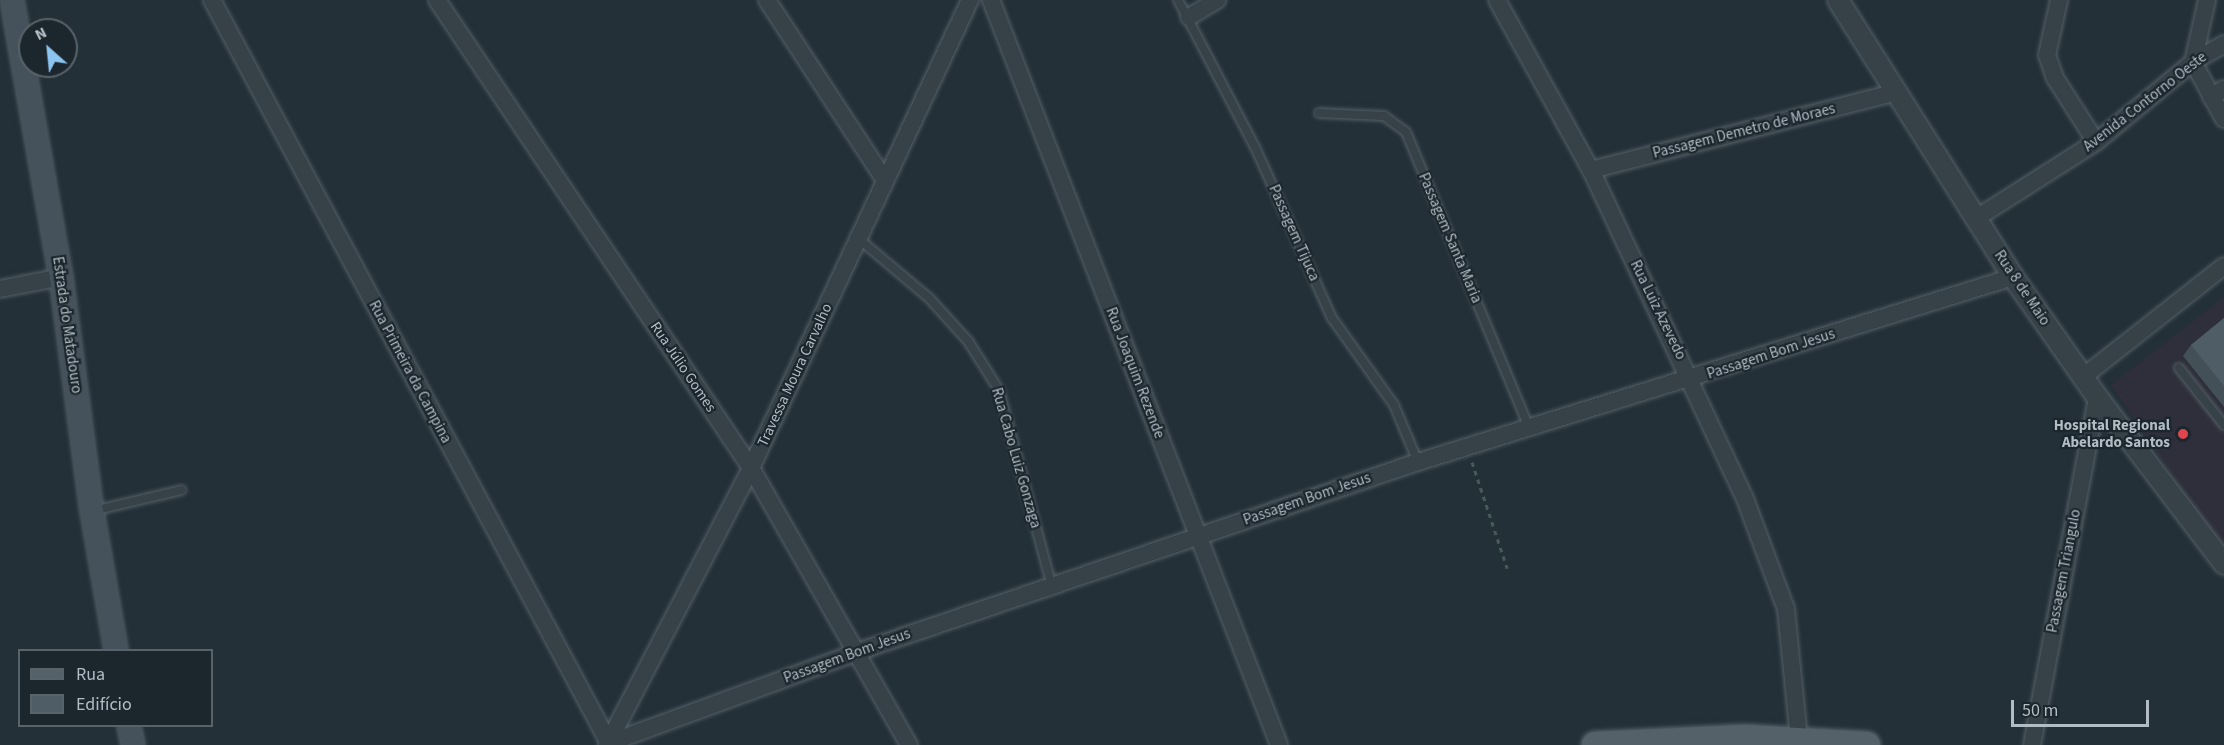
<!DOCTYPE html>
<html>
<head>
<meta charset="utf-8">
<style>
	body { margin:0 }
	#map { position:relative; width:2224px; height:745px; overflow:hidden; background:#233038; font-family:"Source Sans 3",sans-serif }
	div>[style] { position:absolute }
	.medical>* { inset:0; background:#2e2f3a }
	.path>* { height:3px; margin-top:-1.5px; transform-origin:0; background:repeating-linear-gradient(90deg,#475a58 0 4.5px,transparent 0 9px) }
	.roads { filter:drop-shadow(0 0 2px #545f66) drop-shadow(0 0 2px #545f66) }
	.service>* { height:8px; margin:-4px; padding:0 4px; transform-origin:4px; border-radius:4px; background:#374148 }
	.minor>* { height:16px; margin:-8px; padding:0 8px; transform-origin:8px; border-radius:8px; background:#374148 }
	.tertiary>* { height:20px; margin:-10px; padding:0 10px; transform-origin:10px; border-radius:10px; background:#374148 }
	.secondary>* { height:22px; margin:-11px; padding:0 11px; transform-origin:11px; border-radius:11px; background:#45515b }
	.primary>* { height:26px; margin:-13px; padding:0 13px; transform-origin:13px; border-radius:13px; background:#556168 }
	.wall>* { inset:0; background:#435058 }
	.building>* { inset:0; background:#4e5d66 }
	.dots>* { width:16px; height:16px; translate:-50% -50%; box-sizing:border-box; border:3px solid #1c262d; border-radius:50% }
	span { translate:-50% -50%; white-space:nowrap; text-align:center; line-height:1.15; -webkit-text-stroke:4.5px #1c262d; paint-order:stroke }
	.street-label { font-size:15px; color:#b1bcc4 }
	.poi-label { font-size:15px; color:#b1bcc4; font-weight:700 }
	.right { translate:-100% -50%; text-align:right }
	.legend { position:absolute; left:18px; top:649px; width:195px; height:78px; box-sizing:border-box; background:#1c262d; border:2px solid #586269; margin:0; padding:8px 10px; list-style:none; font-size:18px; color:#b1bcc4 }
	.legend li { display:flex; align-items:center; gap:12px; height:30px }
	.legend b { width:30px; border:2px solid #586269 }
	.north { position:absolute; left:18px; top:18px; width:60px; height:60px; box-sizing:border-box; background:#1c262d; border:2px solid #586269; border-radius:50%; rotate:333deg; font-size:16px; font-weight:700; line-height:24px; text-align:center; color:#b1bcc4 }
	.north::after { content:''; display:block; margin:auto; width:21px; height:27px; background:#8cc5ef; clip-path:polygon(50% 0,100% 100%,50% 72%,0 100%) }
	.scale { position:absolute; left:2011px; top:700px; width:138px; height:27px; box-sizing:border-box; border:3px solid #b1bcc4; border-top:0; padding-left:8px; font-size:18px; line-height:21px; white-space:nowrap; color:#b1bcc4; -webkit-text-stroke:4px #1c262d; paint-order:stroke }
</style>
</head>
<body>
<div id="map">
	<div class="medical">
		<div style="clip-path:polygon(2224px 297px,2224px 553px,2111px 385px)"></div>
	</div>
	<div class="path">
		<div style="left:1472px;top:462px;width:112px;rotate:71.7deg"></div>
	</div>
	<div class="roads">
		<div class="service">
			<div style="left:1178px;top:0;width:166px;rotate:62.4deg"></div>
			<div style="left:1255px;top:147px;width:188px;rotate:65.8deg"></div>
			<div style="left:1332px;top:318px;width:107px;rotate:54.5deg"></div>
			<div style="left:1394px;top:405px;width:62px;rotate:67.2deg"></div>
			<div style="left:1319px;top:113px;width:65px;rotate:2.6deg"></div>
			<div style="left:1384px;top:116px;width:27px;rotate:36deg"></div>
			<div style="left:1406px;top:132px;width:321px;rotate:67.4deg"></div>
			<div style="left:859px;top:239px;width:93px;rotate:40.2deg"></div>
			<div style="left:930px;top:299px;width:57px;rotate:47.9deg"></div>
			<div style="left:968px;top:341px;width:58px;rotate:57.7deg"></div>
			<div style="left:999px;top:390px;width:203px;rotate:74.9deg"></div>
			<div style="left:2179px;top:368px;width:73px;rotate:51.7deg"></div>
			<div style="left:93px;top:511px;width:91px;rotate:-13.3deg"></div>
		</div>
		<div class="minor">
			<div style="left:212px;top:0;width:842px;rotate:61.88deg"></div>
			<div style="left:437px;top:0;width:564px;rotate:56.14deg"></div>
			<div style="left:751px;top:468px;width:319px;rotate:60.3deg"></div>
			<div style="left:767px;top:0;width:214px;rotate:56.8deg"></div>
			<div style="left:991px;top:0;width:799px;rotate:68.86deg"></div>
			<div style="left:1497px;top:0;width:194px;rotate:61.1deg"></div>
			<div style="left:1591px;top:170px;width:360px;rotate:64.9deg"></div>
			<div style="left:1744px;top:496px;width:121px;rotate:69.6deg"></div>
			<div style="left:1786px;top:609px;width:132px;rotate:84.3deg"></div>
			<div style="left:2059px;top:0;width:56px;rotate:102.3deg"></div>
			<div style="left:2047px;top:55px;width:24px;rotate:71deg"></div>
			<div style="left:2055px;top:78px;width:76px;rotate:57.4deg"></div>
			<div style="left:2207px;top:0;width:64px;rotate:102.7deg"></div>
			<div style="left:2193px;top:62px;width:65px;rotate:61.5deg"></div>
			<div style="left:1189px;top:17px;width:33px;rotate:-31deg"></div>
			<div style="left:2211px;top:97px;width:15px;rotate:-32deg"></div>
			<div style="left:1591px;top:170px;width:316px;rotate:-14.3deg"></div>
			<div style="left:1975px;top:219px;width:143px;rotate:-32.5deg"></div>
			<div style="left:2096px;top:142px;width:126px;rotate:-39.5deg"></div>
			<div style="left:2193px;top:62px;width:36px;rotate:-30deg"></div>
			<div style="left:0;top:289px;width:62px;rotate:-11.1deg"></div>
			<div style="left:2083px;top:377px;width:179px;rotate:-38.2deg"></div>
			<div style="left:609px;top:743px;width:264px;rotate:-20.1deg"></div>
			<div style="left:857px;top:652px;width:592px;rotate:-18.71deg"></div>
			<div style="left:1418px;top:462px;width:623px;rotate:-17.27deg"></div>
			<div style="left:607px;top:745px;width:312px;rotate:-62.5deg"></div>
			<div style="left:751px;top:468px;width:517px;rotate:-64.92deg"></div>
			<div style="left:2032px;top:745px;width:354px;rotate:-79.4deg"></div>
		</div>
		<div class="tertiary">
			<div style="left:1838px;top:0;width:328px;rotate:57.7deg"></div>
			<div style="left:2013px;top:277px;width:146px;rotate:55deg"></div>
			<div style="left:2097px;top:397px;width:210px;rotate:52.7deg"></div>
		</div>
		<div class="secondary">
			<div style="left:12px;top:0;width:281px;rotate:80deg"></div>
			<div style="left:61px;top:277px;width:236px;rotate:82.5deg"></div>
			<div style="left:92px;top:511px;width:141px;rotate:80.2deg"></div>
			<div style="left:129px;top:726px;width:19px;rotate:78deg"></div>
		</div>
		<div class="primary">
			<div style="left:1595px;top:745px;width:150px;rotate:-2.7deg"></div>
			<div style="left:1745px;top:738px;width:122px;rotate:3.3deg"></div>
		</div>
	</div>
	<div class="wall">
		<div style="clip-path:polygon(2224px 318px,2224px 407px,2183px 356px,2191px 345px)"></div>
	</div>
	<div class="building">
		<div style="clip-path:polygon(2224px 318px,2224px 386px,2191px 345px)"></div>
	</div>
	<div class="dots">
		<div style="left:2183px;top:434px;background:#e0444e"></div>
	</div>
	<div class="street-label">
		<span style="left:2145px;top:102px;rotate:-38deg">Avenida Contorno Oeste</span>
		<span style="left:1744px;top:131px;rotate:-14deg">Passagem Demetro de Moraes</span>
		<span style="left:1294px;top:233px;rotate:66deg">Passagem Tijuca</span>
		<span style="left:1450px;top:238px;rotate:67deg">Passagem Santa Maria</span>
		<span style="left:2022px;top:288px;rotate:56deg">Rua 8 de Maio</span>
		<span style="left:1658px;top:310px;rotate:64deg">Rua Luiz Azevedo</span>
		<span style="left:67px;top:325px;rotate:82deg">Estrada do Matadouro</span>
		<span style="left:1771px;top:354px;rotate:-18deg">Passagem Bom Jesus</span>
		<span style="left:683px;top:367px;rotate:56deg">Rua Júlio Gomes</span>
		<span style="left:410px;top:372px;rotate:62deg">Rua Primeira da Campina</span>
		<span style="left:1135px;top:373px;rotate:69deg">Rua Joaquim Rezende</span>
		<span style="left:795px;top:375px;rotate:-65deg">Travessa Moura Carvalho</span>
		<span style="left:1016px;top:458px;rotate:74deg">Rua Cabo Luiz Gonzaga</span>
		<span style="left:1307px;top:499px;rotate:-19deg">Passagem Bom Jesus</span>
		<span style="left:2064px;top:571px;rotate:-79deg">Passagem Triangulo</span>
		<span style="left:847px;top:656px;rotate:-20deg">Passagem Bom Jesus</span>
	</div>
	<div class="poi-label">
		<span class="right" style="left:2170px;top:434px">Hospital Regional<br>Abelardo Santos</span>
	</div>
	<ul class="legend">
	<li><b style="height:8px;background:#556168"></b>Rua</li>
	<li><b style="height:16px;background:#4e5d66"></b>Edifício</li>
	</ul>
	<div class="north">N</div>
	<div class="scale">50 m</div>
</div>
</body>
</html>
